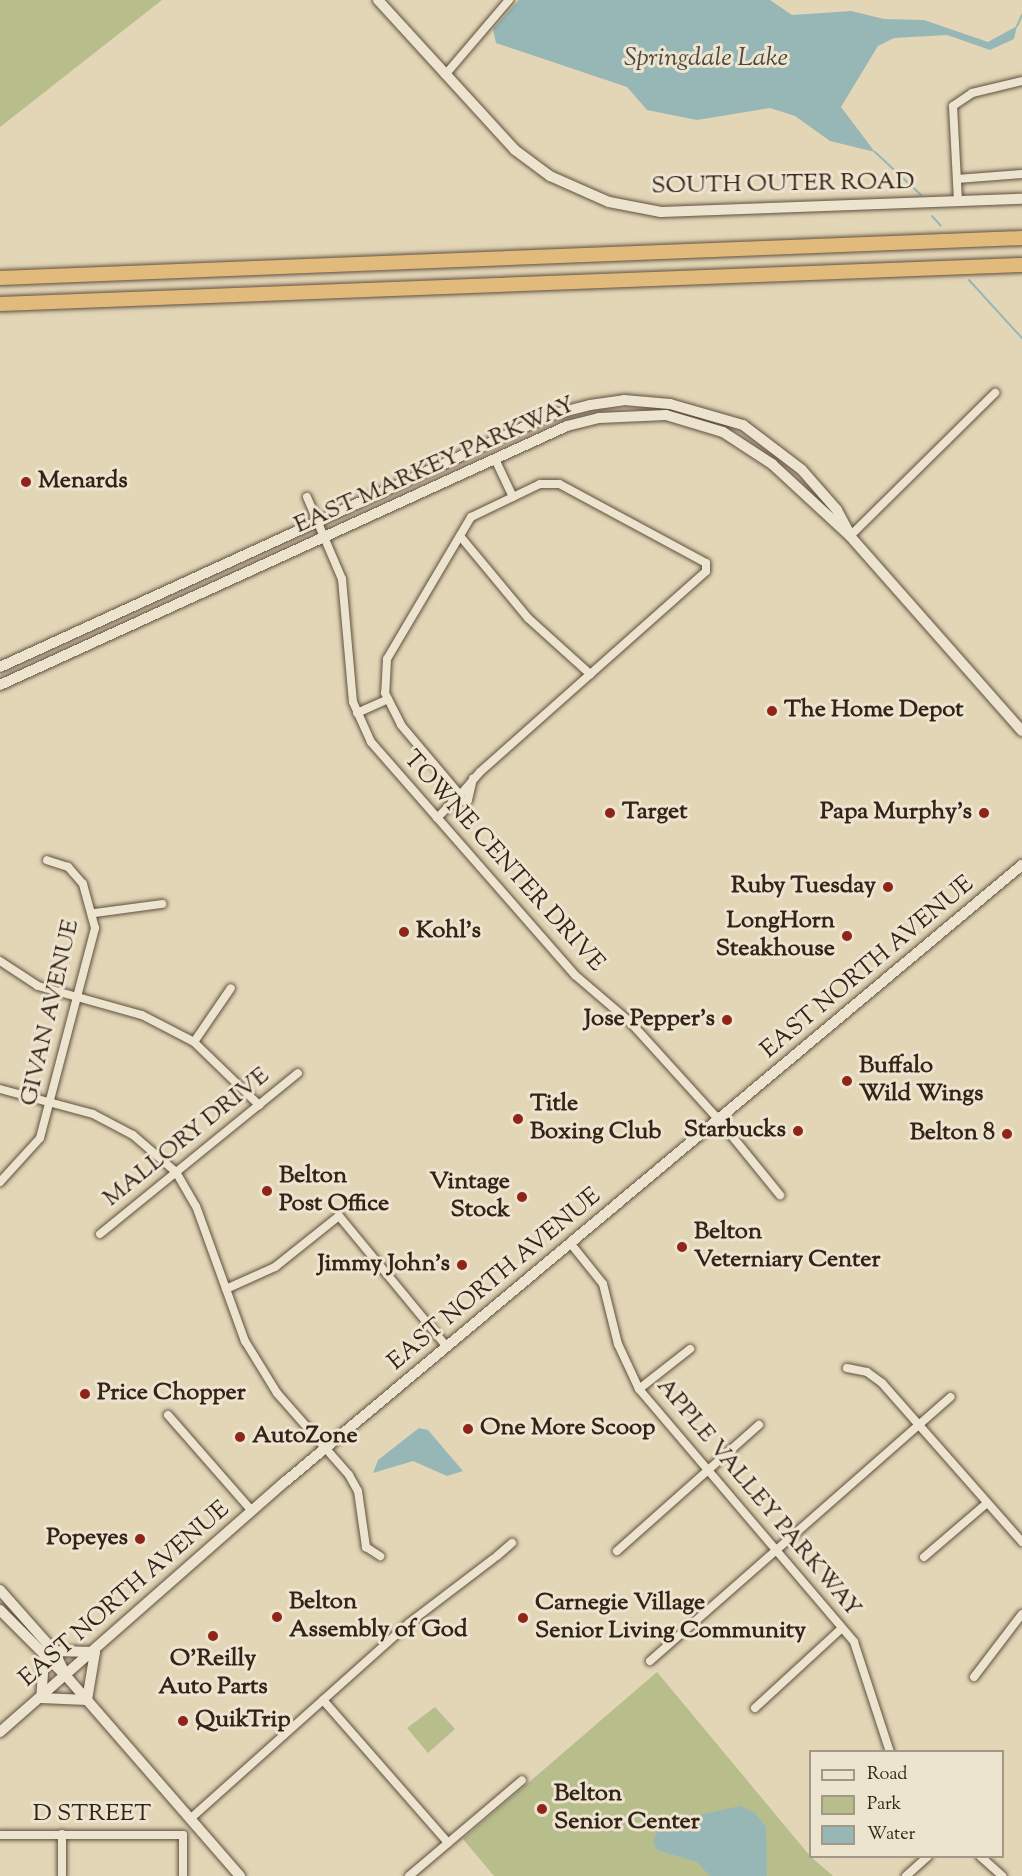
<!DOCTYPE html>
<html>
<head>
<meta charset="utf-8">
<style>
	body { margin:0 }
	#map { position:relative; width:1022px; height:1876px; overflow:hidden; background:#e3d6b7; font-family:"Sorts Mill Goudy",serif }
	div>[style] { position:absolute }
	.green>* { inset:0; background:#b8bd8c }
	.water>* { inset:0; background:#97b7b6 }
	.stream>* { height:2px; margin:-1px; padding:0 1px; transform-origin:1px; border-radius:1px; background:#97b7b6 }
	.roads { filter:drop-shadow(0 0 2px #60503f) drop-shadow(0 0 2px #60503f) }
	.street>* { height:8px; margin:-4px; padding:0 4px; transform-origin:4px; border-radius:4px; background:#ede4d0 }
	.secondary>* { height:10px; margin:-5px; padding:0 5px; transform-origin:5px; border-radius:5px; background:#ede4d0 }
	.highway>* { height:14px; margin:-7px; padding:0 7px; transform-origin:7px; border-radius:7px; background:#e2bb7c }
	.dots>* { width:16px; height:16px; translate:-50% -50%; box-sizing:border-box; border:3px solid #ede4d0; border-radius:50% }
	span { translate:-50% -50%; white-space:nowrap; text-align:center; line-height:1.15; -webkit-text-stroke:6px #ede4d0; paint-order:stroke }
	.street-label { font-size:24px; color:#342317 }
	.poi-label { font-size:24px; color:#342317; font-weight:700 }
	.left { translate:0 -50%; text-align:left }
	.right { translate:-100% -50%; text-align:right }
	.water-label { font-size:26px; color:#4d483f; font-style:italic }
	.legend { position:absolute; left:809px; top:1750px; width:195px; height:108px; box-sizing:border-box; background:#ede4d0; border:2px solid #a39786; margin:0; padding:8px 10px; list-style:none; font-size:18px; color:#342317 }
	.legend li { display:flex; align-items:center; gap:12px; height:30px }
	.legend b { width:30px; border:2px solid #a39786 }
</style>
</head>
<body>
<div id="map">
	<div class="green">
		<div style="clip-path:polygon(0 0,162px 0,0 127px)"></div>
		<div style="clip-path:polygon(657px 1672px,810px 1856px,833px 1876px,494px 1876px,463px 1839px)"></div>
		<div style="clip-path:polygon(435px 1707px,455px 1729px,428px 1753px,407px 1728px)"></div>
	</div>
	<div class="water">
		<div style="clip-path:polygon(519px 0,770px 0,792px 15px,851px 11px,884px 19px,924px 20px,988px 42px,1017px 26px,1014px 39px,990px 50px,947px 35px,894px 38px,878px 46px,841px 107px,875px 152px,830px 141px,795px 116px,770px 108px,697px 120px,647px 110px,627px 87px,496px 43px,493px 29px)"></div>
		<div style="clip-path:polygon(419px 1428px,428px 1430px,463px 1471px,447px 1476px,413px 1461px,373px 1473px,378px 1460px)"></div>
		<div style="clip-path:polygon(740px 1806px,755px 1813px,766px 1827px,767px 1876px,710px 1876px,697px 1862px,657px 1850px,653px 1840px,663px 1823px)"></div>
	</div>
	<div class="stream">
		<div style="left:1017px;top:26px;width:12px;rotate:-66deg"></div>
		<div style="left:875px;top:152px;width:63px;rotate:43.1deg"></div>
		<div style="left:932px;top:216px;width:13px;rotate:48deg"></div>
		<div style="left:969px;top:280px;width:79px;rotate:47.6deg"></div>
	</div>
	<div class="roads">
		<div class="street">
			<div style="left:445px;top:75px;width:99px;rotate:-49.5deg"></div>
			<div style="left:957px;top:179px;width:65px;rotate:-4.4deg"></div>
			<div style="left:958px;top:201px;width:95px;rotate:-93deg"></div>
			<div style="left:953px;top:106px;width:23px;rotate:-34deg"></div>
			<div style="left:972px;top:93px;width:51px;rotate:-13.5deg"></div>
			<div style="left:495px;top:459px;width:42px;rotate:64.7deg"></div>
			<div style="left:307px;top:497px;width:89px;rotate:66.9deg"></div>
			<div style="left:342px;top:579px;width:123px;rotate:84.9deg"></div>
			<div style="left:353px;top:702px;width:44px;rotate:65.8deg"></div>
			<div style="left:371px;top:742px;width:310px;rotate:48.8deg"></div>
			<div style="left:575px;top:975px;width:74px;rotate:40.6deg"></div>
			<div style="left:631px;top:1023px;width:131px;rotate:47.8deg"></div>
			<div style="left:719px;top:1120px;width:97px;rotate:50.9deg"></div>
			<div style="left:460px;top:536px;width:107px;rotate:50.3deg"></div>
			<div style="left:528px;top:618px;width:84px;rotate:42.1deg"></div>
			<div style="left:850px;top:536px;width:204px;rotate:-44.6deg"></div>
			<div style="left:357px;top:713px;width:34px;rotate:-24deg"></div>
			<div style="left:452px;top:802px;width:16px;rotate:-7deg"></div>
			<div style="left:468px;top:800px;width:22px;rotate:-77deg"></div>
			<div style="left:437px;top:818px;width:33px;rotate:-45deg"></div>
			<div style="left:460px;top:795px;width:30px;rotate:-49deg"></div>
			<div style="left:480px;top:772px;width:302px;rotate:-41.6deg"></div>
			<div style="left:706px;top:571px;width:8px;rotate:-90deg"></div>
			<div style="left:706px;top:563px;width:167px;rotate:-151.7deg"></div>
			<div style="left:559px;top:484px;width:19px;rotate:180deg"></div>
			<div style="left:540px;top:484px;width:76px;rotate:154.4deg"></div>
			<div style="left:471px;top:517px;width:165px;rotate:120.6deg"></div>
			<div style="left:387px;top:659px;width:34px;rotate:93deg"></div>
			<div style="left:385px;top:693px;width:36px;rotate:63deg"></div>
			<div style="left:401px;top:725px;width:92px;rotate:49.9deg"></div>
			<div style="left:95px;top:913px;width:68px;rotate:-7.7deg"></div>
			<div style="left:0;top:961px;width:45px;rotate:33.3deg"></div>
			<div style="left:38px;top:986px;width:108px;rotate:15.6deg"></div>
			<div style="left:142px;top:1015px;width:59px;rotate:27.4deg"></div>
			<div style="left:194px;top:1042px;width:91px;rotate:44.1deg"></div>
			<div style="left:194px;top:1042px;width:65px;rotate:-55.6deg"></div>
			<div style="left:0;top:1089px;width:96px;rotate:15deg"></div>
			<div style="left:93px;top:1114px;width:45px;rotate:27.7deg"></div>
			<div style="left:133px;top:1135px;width:57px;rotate:40.7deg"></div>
			<div style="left:176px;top:1172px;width:39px;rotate:60deg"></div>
			<div style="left:196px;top:1206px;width:144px;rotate:70.1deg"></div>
			<div style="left:245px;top:1341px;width:61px;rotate:58.4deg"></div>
			<div style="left:277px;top:1393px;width:109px;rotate:48.7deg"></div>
			<div style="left:349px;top:1475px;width:18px;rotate:61deg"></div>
			<div style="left:358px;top:1491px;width:57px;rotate:81.9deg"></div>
			<div style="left:366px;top:1547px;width:17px;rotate:33deg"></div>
			<div style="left:0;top:1182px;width:59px;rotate:-47.7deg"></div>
			<div style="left:40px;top:1138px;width:217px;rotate:-75.3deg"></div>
			<div style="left:95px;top:928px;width:46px;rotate:-105.3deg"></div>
			<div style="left:83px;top:884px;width:23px;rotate:-131deg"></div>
			<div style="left:68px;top:867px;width:22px;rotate:-162deg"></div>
			<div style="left:100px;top:1234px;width:255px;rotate:-39.1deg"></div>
			<div style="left:571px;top:1244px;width:51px;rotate:51.3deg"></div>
			<div style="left:603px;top:1284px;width:62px;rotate:76deg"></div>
			<div style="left:618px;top:1344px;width:50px;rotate:65deg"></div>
			<div style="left:639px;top:1389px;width:332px;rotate:49.6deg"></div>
			<div style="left:854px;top:1642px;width:116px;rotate:71.9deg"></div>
			<div style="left:226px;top:1289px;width:54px;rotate:-24.2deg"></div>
			<div style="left:275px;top:1267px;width:82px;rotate:-38.6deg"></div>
			<div style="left:339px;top:1216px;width:170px;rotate:50.5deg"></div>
			<div style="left:847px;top:1368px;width:20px;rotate:11deg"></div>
			<div style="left:867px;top:1372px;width:19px;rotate:36deg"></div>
			<div style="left:882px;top:1383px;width:212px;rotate:48.6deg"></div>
			<div style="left:639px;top:1389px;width:65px;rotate:-38.1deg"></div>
			<div style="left:168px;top:1415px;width:128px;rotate:48.8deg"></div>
			<div style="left:617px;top:1551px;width:190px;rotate:-41.6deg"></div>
			<div style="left:497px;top:1556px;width:20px;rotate:-41deg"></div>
			<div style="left:924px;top:1557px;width:83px;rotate:-40.6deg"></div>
			<div style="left:650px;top:1661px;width:400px;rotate:-41.3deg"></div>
			<div style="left:974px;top:1677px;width:79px;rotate:-52.7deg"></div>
			<div style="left:323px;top:1700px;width:190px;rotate:48.8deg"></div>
			<div style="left:755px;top:1708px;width:118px;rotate:-42.6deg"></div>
			<div style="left:190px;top:1819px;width:294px;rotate:-41.8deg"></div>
			<div style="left:409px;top:1623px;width:106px;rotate:-37.3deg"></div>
			<div style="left:62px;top:1834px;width:42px;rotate:90deg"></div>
			<div style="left:0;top:1835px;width:183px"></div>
			<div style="left:183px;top:1835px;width:41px;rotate:90deg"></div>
			<div style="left:980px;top:1856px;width:30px;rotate:42deg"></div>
			<div style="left:409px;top:1876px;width:148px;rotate:-40.3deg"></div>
			<div style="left:906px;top:1876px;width:30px;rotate:-42deg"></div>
		</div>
		<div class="secondary">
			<div style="left:378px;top:0;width:203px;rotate:47.6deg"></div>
			<div style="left:515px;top:150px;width:44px;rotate:36.6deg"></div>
			<div style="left:550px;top:176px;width:64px;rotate:23.8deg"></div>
			<div style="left:609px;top:202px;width:53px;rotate:10.9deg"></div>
			<div style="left:661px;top:212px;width:361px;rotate:-2.1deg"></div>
			<div style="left:0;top:667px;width:606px;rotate:-24.58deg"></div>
			<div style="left:551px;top:415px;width:40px;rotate:-14.4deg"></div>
			<div style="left:590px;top:405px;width:34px;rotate:-8deg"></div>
			<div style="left:624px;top:400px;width:46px;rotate:5deg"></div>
			<div style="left:670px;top:404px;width:76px;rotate:16deg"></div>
			<div style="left:743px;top:425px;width:74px;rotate:37.3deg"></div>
			<div style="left:802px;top:470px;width:53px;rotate:48.8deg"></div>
			<div style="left:837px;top:510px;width:26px;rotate:62deg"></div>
			<div style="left:0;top:685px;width:623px;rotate:-24.55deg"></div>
			<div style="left:567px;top:426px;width:33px;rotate:-14deg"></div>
			<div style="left:599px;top:418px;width:67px;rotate:-2.6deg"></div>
			<div style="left:666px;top:415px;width:59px;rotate:16.6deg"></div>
			<div style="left:723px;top:432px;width:59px;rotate:33.1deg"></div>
			<div style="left:772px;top:464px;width:106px;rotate:42.7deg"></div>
			<div style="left:850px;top:536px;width:260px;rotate:48.6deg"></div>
			<div style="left:0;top:1590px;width:81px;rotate:48.5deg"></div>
			<div style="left:54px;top:1651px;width:25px;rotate:64deg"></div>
			<div style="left:0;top:1610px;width:95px;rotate:45deg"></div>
			<div style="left:67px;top:1677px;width:264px;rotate:49deg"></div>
			<div style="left:44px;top:1659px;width:39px;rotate:94deg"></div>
			<div style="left:41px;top:1698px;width:46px;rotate:2.5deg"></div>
			<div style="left:87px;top:1700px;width:49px;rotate:-80.5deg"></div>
			<div style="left:95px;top:1652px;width:41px;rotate:-178.6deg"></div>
			<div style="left:0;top:1732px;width:381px;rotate:-41.3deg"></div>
			<div style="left:286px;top:1481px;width:960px;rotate:-39.93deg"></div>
		</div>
		<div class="highway">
			<div style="left:0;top:278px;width:1023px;rotate:-2.24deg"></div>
			<div style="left:0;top:304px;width:1023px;rotate:-2.19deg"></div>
		</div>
	</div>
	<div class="dots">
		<div style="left:26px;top:482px;background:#8f2418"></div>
		<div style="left:772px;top:711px;background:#8f2418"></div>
		<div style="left:610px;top:813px;background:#8f2418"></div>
		<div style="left:984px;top:813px;background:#8f2418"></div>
		<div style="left:888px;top:887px;background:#8f2418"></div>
		<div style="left:404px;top:932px;background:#8f2418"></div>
		<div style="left:847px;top:936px;background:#8f2418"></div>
		<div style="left:727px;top:1020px;background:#8f2418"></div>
		<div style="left:847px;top:1081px;background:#8f2418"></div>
		<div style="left:518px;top:1119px;background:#8f2418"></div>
		<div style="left:798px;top:1131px;background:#8f2418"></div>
		<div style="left:1007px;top:1134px;background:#8f2418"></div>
		<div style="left:267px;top:1191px;background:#8f2418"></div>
		<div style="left:522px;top:1197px;background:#8f2418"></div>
		<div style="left:682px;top:1247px;background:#8f2418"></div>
		<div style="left:462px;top:1265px;background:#8f2418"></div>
		<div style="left:85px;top:1394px;background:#8f2418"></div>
		<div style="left:468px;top:1429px;background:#8f2418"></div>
		<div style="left:240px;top:1437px;background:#8f2418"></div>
		<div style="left:140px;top:1539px;background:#8f2418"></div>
		<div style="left:277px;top:1617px;background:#8f2418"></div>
		<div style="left:523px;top:1618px;background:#8f2418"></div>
		<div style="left:213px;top:1636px;background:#8f2418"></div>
		<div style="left:183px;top:1721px;background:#8f2418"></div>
		<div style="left:542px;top:1809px;background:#8f2418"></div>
	</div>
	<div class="street-label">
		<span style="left:783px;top:185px;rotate:-1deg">SOUTH OUTER ROAD</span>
		<span style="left:435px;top:466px;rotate:-24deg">EAST MARKEY PARKWAY</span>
		<span style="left:503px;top:862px;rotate:48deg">TOWNE CENTER DRIVE</span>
		<span style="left:868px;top:968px;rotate:-40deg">EAST NORTH AVENUE</span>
		<span style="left:51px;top:1013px;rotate:-77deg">GIVAN AVENUE</span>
		<span style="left:187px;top:1138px;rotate:-39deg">MALLORY DRIVE</span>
		<span style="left:495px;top:1280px;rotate:-40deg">EAST NORTH AVENUE</span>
		<span style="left:758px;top:1498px;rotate:50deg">APPLE VALLEY PARKWAY</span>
		<span style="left:125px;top:1595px;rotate:-41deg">EAST NORTH AVENUE</span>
		<span style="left:92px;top:1815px">D STREET</span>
	</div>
	<div class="poi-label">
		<span class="left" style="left:38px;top:482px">Menards</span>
		<span class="left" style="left:784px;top:711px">The Home Depot</span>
		<span class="left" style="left:622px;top:813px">Target</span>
		<span class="right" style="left:972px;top:813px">Papa Murphy's</span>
		<span class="right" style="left:876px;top:887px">Ruby Tuesday</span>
		<span class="right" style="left:835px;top:936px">LongHorn<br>Steakhouse</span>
		<span class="left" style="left:416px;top:932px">Kohl's</span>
		<span class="right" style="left:715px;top:1020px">Jose Pepper's</span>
		<span class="left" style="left:859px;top:1081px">Buffalo<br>Wild Wings</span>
		<span class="left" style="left:530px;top:1119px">Title<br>Boxing Club</span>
		<span class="right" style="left:786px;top:1131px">Starbucks</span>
		<span class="right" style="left:995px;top:1134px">Belton 8</span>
		<span class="left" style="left:279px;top:1191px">Belton<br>Post Office</span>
		<span class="right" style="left:510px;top:1197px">Vintage<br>Stock</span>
		<span class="left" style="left:694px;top:1247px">Belton<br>Veterniary Center</span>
		<span class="right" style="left:450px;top:1265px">Jimmy John's</span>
		<span class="left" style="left:97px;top:1394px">Price Chopper</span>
		<span class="left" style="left:480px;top:1429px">One More Scoop</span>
		<span class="left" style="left:252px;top:1437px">AutoZone</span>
		<span class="right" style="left:128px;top:1539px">Popeyes</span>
		<span class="left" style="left:289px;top:1617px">Belton<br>Assembly of God</span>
		<span class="left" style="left:535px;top:1618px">Carnegie Village<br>Senior Living Community</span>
		<span style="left:213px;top:1674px">O'Reilly<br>Auto Parts</span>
		<span class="left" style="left:195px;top:1721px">QuikTrip</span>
		<span class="left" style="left:554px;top:1809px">Belton<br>Senior Center</span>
	</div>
	<div class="water-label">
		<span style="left:706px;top:59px">Springdale Lake</span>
	</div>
	<ul class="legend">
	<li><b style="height:8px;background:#ede4d0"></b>Road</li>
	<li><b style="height:16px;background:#b8bd8c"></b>Park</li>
	<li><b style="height:16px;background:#97b7b6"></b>Water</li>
	</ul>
</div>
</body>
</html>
